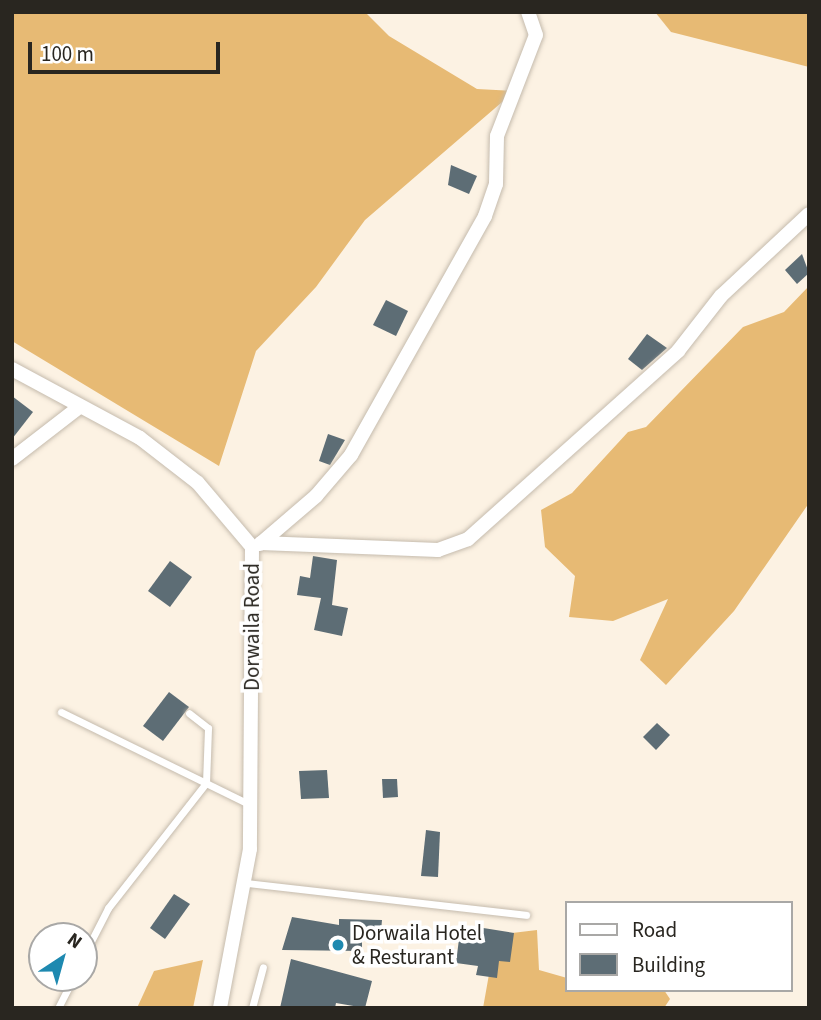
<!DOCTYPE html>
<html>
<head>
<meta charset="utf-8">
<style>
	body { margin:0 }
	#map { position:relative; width:821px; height:1020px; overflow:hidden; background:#fcf2e3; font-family:"Source Sans 3",sans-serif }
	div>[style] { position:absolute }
	.forest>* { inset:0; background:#e7ba74 }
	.building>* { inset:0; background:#5d6d75 }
	.roads { filter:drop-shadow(0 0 2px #c5bbad) drop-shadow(0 0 2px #c5bbad) }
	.service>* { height:7px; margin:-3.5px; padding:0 3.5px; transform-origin:3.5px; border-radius:3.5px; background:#fff }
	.minor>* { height:14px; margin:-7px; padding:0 7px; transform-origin:7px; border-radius:7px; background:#fff }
	.dots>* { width:19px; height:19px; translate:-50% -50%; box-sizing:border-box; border:4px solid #fff; border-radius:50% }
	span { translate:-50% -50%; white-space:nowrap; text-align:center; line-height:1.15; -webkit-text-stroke:7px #fff; paint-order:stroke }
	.street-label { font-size:21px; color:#292620 }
	.poi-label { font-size:21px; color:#292620 }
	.left { translate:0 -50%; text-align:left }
	.frame { position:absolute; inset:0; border:14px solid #292620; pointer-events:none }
	.legend { position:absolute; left:565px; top:901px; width:228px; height:91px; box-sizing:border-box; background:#fff; border:2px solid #a9a8a6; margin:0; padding:9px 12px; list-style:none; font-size:21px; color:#292620 }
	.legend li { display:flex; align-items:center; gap:14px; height:35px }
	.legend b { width:35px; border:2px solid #a9a8a6 }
	.north { position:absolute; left:28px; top:922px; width:70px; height:70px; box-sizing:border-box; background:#fff; border:2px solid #a9a8a6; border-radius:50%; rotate:36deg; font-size:19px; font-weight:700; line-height:28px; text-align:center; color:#292620 }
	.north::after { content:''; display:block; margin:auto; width:24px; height:32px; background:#1e89b0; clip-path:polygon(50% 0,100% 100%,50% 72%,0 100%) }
	.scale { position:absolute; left:28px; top:42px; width:192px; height:32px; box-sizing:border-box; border:4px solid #292620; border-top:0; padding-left:9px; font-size:21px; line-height:24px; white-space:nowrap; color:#292620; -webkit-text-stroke:5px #fff; paint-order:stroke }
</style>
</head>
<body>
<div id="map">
	<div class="forest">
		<div style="clip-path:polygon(12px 12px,365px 12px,389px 36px,477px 89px,515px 91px,365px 220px,316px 287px,256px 351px,219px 466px,12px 341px)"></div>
		<div style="clip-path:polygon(655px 12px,809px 12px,809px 67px,671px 32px)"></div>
		<div style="clip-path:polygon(809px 286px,809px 503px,734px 611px,666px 685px,640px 660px,668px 599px,613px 621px,569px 617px,575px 576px,545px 547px,541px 510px,572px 493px,628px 432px,646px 427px,743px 327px,784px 312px)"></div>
		<div style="clip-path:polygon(537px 930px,539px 970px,567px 978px,567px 990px,664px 990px,670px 999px,664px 1008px,483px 1008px,496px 935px)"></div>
		<div style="clip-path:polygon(203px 960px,193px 1008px,137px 1008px,154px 971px)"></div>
	</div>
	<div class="building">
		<div style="clip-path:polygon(451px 165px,477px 176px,469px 194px,448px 185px)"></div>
		<div style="clip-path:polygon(802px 254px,809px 273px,797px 284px,785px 270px)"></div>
		<div style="clip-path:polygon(386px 300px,408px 311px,396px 336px,373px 325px)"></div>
		<div style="clip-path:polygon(647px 334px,667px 348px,642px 370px,628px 359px)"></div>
		<div style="clip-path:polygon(12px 396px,33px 412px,12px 439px)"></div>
		<div style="clip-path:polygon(328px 434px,345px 440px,330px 465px,319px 461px)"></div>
		<div style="clip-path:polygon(313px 556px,337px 560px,332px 605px,348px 608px,342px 636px,314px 630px,321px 598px,297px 595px,300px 576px,310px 578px)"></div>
		<div style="clip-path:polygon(170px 561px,192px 577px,170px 607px,148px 591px)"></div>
		<div style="clip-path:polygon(169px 692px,189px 707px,163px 741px,143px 726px)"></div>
		<div style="clip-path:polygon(657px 723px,670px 735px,656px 750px,643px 737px)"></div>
		<div style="clip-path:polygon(327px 770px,329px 798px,301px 799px,299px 771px)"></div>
		<div style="clip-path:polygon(382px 779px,397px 779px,398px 797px,383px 798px)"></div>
		<div style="clip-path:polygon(426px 830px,440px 832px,438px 877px,421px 876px)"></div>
		<div style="clip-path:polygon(174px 894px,190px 904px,165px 939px,150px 928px)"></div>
		<div style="clip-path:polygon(292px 917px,339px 925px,339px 919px,382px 920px,381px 931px,362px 930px,362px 951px,282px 950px)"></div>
		<div style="clip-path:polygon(477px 927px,514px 933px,510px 962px,499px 961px,497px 978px,476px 975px,478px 966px,456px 963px,460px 931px,476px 933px)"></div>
		<div style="clip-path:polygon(291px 959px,372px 981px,365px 1008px,336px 1003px,335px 1008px,280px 1008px)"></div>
	</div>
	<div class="roads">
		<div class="service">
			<div style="left:61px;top:712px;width:212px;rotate:26.1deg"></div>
			<div style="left:247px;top:883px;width:281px;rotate:6.5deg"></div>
			<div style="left:84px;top:955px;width:53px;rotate:-62.9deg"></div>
			<div style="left:108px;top:908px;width:159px;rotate:-51.9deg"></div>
			<div style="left:206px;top:783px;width:55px;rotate:-87.9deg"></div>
			<div style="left:208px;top:728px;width:24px;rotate:-142deg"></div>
			<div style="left:58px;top:1008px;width:34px;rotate:-63deg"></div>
			<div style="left:252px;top:1008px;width:42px;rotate:-75deg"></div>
		</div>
		<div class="minor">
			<div style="left:12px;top:369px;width:145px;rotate:28.3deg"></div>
			<div style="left:140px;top:438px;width:73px;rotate:37.8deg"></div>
			<div style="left:198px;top:483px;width:84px;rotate:49.8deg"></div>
			<div style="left:252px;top:547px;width:302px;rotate:90.4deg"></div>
			<div style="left:250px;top:849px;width:162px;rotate:100.7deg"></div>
			<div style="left:12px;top:459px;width:83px;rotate:-37.7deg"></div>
			<div style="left:261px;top:543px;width:177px;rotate:2.3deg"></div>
			<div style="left:438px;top:550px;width:32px;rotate:-20deg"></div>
			<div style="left:468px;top:539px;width:282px;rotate:-41.8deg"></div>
			<div style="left:678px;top:351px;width:70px;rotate:-52deg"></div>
			<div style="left:721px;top:296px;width:120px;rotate:-43deg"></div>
			<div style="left:260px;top:544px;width:74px;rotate:-40.6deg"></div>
			<div style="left:316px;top:496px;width:54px;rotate:-49.5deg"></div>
			<div style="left:351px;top:455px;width:274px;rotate:-60.7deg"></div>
			<div style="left:485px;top:216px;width:34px;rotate:-71deg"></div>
			<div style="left:496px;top:184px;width:48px;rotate:-88.8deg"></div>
			<div style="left:497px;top:136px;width:108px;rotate:-68.9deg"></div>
			<div style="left:536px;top:35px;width:24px;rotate:-109deg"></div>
		</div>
	</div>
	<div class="dots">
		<div style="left:338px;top:945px;background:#1e89b0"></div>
	</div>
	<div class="street-label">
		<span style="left:252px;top:627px;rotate:-90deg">Dorwaila Road</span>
	</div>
	<div class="poi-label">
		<span class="left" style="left:352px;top:945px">Dorwaila Hotel<br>&amp; Resturant</span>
	</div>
	<div class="frame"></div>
	<ul class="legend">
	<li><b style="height:9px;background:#fff"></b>Road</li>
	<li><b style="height:19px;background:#5d6d75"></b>Building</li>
	</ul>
	<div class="north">N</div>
	<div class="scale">100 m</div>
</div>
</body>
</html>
